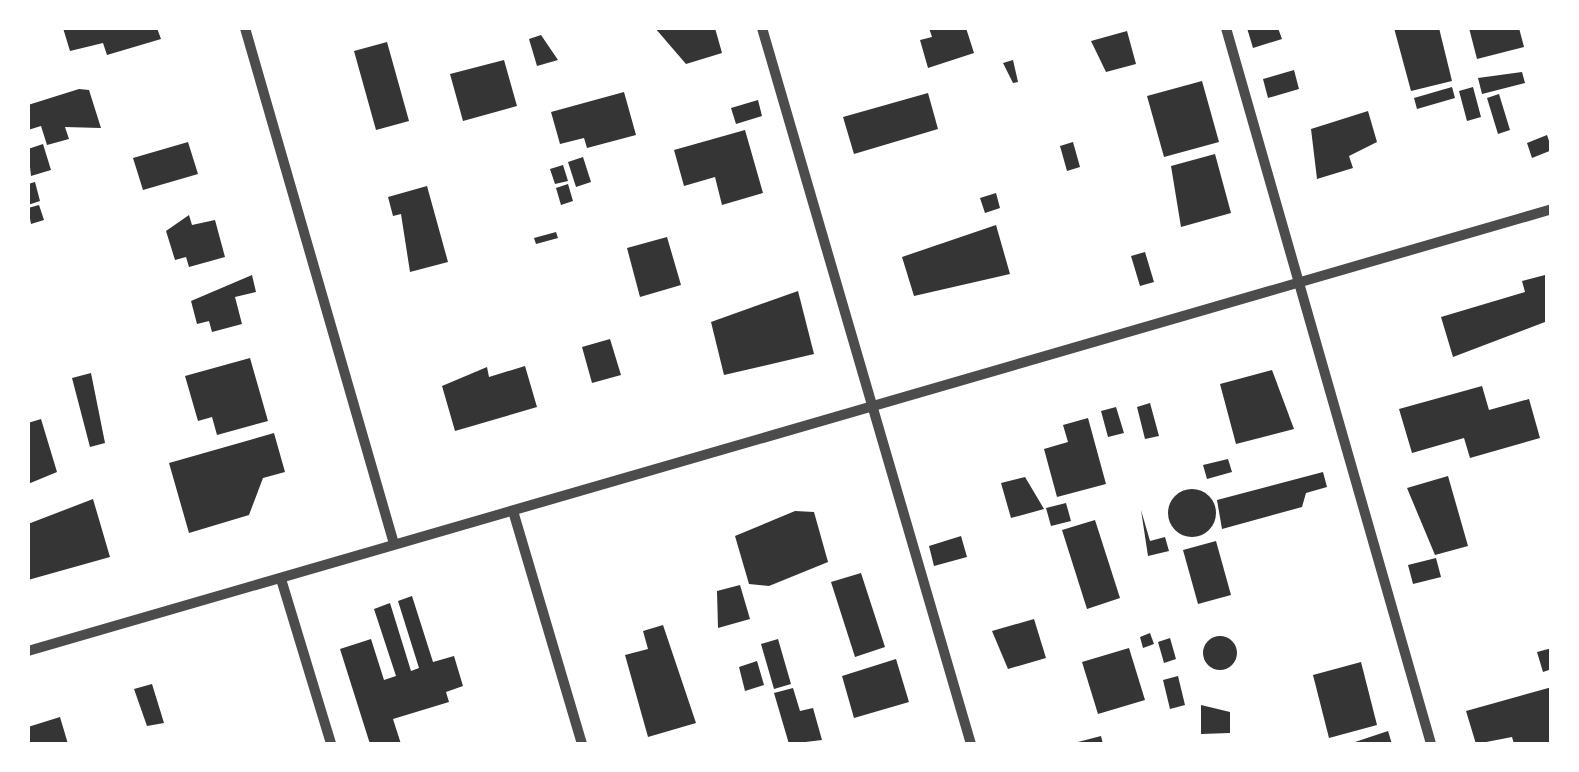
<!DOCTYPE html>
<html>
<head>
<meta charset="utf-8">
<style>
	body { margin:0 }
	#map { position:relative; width:1579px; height:772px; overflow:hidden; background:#fff; font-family:Arial,sans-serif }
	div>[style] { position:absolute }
	.building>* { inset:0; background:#353535 }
	.round { border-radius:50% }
	.minor>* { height:10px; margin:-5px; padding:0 5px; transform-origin:5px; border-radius:5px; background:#4c4c4c }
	span { translate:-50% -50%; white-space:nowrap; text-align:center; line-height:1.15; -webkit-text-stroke:8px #fff; paint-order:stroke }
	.frame { position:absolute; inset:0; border:30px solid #fff; pointer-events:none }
</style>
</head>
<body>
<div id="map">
	<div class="building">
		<div style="clip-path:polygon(63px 28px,157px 28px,161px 39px,107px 55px,103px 43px,70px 51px)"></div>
		<div style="clip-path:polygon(655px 28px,715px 28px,722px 53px,686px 64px)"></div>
		<div style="clip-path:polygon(929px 28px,966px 28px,974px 53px,928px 68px,920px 40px,932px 37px)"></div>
		<div style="clip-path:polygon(1247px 28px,1278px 28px,1282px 39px,1253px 48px)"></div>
		<div style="clip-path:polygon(1394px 28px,1439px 28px,1452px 81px,1411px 91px)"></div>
		<div style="clip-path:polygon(1469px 28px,1519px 28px,1524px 47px,1477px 59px)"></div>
		<div style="clip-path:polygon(1127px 31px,1136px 64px,1106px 72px,1091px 41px)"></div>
		<div style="clip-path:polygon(541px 35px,558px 60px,537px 66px,529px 39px)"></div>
		<div style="clip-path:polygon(387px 42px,409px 121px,376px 130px,354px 51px)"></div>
		<div style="clip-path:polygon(504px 60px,517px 106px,463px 121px,450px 74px)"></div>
		<div style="clip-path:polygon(1013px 60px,1018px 82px,1013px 83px,1003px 63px)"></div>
		<div style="clip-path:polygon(1294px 70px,1299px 89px,1268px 98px,1263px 79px)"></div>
		<div style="clip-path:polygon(1522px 72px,1525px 83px,1482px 94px,1478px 78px)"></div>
		<div style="clip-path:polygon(1202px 81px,1219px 142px,1164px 157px,1147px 96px)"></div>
		<div style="clip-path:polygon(1452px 87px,1455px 98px,1417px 109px,1414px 98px)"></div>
		<div style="clip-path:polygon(1473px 87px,1481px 117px,1467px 121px,1459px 91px)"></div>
		<div style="clip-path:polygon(79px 89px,89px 90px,101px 128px,65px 127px,69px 139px,47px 145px,41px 126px,28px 130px,28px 105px)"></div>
		<div style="clip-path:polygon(624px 92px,636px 135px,587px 148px,584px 138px,560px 144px,551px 112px)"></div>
		<div style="clip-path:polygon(928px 93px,938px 129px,854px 154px,843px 117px)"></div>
		<div style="clip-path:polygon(1499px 94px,1510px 130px,1498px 134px,1487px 98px)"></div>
		<div style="clip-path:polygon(758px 100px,762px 116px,736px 124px,731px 108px)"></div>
		<div style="clip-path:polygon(1368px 111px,1377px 142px,1349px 156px,1353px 168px,1317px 179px,1311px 129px)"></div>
		<div style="clip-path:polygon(745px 130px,763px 193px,722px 205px,715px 177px,684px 186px,674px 150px)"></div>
		<div style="clip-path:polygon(1547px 135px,1552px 150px,1532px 158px,1527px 143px)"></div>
		<div style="clip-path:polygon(188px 142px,198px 174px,143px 190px,133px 158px)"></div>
		<div style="clip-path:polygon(1073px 142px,1080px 167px,1067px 171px,1060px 146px)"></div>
		<div style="clip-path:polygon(43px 144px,51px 170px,31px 176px,28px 149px)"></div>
		<div style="clip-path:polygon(1215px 154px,1231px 213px,1181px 227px,1171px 166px)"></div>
		<div style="clip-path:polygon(583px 157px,591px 182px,576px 187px,568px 162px)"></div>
		<div style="clip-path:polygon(563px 165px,568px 181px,555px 184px,550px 169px)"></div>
		<div style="clip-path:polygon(35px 182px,40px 201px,28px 205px,28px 184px)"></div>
		<div style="clip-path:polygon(568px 184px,573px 201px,561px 205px,556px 188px)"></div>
		<div style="clip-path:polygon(427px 186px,448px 262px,410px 272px,401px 214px,393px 216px,388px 197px)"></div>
		<div style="clip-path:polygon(996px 193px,1000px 208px,985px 213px,980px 198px)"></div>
		<div style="clip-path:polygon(39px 205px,44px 220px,31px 224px,28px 208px)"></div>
		<div style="clip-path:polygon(189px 215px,192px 225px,215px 220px,225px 257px,189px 267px,186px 257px,175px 260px,166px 231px)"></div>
		<div style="clip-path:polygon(996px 225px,1010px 274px,914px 296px,902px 257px)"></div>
		<div style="clip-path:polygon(556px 232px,558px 238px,536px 244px,534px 238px)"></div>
		<div style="clip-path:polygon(667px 237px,681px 285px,640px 297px,627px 248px)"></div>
		<div style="clip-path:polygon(1145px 252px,1154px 282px,1140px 286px,1131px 256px)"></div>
		<div style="clip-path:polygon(252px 275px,256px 292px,235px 297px,242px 324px,212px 332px,209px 321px,197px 324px,191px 301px)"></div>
		<div style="clip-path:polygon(1545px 275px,1545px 322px,1453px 357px,1441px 317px,1525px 292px,1522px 281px)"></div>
		<div style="clip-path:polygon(798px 291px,814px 354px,724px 375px,711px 322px)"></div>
		<div style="clip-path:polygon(610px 339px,621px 375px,592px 383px,582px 347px)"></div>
		<div style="clip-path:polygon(250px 358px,268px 421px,217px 435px,212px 417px,198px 421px,185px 376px)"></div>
		<div style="clip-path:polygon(525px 366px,537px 407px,455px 431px,442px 386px,487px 367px,489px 377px)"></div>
		<div style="clip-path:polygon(1272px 370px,1294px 429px,1236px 444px,1220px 384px)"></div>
		<div style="clip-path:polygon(91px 373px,105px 443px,90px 447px,72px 378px)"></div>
		<div style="clip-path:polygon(1482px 386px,1489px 410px,1529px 399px,1540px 438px,1470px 458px,1464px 438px,1412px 453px,1399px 409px)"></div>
		<div style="clip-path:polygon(1150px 403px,1159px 436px,1145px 439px,1137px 407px)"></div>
		<div style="clip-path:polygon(1116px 407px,1124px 433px,1108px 437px,1101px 411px)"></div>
		<div style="clip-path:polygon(1088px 418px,1106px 484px,1057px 497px,1044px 449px,1068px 442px,1063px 425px)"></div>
		<div style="clip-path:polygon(41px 419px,57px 472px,28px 484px,28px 423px)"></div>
		<div style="clip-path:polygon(274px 433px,285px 472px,263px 478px,249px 515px,189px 533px,169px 463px)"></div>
		<div style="clip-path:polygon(1228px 459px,1232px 472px,1207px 479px,1203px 465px)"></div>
		<div style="clip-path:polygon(1323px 472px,1327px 487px,1306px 493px,1302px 507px,1222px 529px,1217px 500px)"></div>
		<div style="clip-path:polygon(1448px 476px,1468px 546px,1435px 555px,1407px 488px)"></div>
		<div style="clip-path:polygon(1025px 477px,1044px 509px,1011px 518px,1001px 483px)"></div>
		<div class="round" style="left:1168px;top:489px;width:48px;height:48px"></div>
		<div style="clip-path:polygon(93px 499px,110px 557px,28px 580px,28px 524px)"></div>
		<div style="clip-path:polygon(1066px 503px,1071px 521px,1051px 526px,1046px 508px)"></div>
		<div style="clip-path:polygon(1141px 510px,1150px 541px,1165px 537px,1169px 551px,1148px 556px)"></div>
		<div style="clip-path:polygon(795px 511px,814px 512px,828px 562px,769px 586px,749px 584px,735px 536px)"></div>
		<div style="clip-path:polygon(1095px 520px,1120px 598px,1087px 609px,1062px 530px)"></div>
		<div style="clip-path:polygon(961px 536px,967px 557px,934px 566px,929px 546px)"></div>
		<div style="clip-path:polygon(1216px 541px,1231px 595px,1198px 604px,1183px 550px)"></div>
		<div style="clip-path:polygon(1436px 558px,1441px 577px,1413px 584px,1408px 565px)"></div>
		<div style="clip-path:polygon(861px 573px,885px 647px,855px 657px,831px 582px)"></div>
		<div style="clip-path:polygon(740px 585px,750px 619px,718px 628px,717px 591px)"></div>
		<div style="clip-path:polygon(412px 596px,433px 662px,454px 656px,463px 686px,446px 692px,449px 702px,393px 719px,401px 744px,370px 744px,340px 649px,371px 639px,384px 680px,396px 676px,374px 609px,390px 603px,411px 671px,419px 668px,398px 601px)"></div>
		<div style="clip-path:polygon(1034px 619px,1046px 658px,1008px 669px,992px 631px)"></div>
		<div style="clip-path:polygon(663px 625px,696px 723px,648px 737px,625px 655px,648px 649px,643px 631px)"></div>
		<div style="clip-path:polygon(1150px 633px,1154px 644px,1143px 648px,1140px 637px)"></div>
		<div class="round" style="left:1203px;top:636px;width:34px;height:34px"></div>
		<div style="clip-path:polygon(1170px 638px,1176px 659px,1164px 663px,1158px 642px)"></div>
		<div style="clip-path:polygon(778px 639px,791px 684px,774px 689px,761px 644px)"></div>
		<div style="clip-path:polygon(1129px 648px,1145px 700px,1098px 714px,1082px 662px)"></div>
		<div style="clip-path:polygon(1552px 648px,1552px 669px,1543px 672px,1537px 652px)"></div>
		<div style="clip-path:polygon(896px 659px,909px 702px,854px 718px,842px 676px)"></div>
		<div style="clip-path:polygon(757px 661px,764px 685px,745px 691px,739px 667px)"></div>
		<div style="clip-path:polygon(1361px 662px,1377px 725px,1329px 738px,1313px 675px)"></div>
		<div style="clip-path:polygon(1178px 676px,1185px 705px,1170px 709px,1163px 680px)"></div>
		<div style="clip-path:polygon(152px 684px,164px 723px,147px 726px,134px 689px)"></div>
		<div style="clip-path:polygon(1552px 687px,1552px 744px,1514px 744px,1512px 737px,1476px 744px,1466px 711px)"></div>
		<div style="clip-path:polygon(793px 688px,800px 711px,813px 708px,822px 740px,789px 744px,774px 693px)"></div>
		<div style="clip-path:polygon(1201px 705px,1230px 712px,1230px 733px,1201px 734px)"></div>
		<div style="clip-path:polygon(60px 717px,68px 744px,28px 744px,28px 727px)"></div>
		<div style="clip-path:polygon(1388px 731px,1392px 744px,1349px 744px)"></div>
		<div style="clip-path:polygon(1101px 736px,1103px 744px,1074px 744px,1074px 743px)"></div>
	</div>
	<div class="minor">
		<div style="left:245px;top:28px;width:537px;rotate:73.89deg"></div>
		<div style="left:762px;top:28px;width:746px;rotate:73.73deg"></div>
		<div style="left:1226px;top:28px;width:745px;rotate:74.02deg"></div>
		<div style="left:513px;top:511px;width:243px;rotate:73.5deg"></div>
		<div style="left:281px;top:579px;width:172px;rotate:73.1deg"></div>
		<div style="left:28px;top:651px;width:1587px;rotate:-16.17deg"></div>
	</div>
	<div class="frame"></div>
</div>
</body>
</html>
